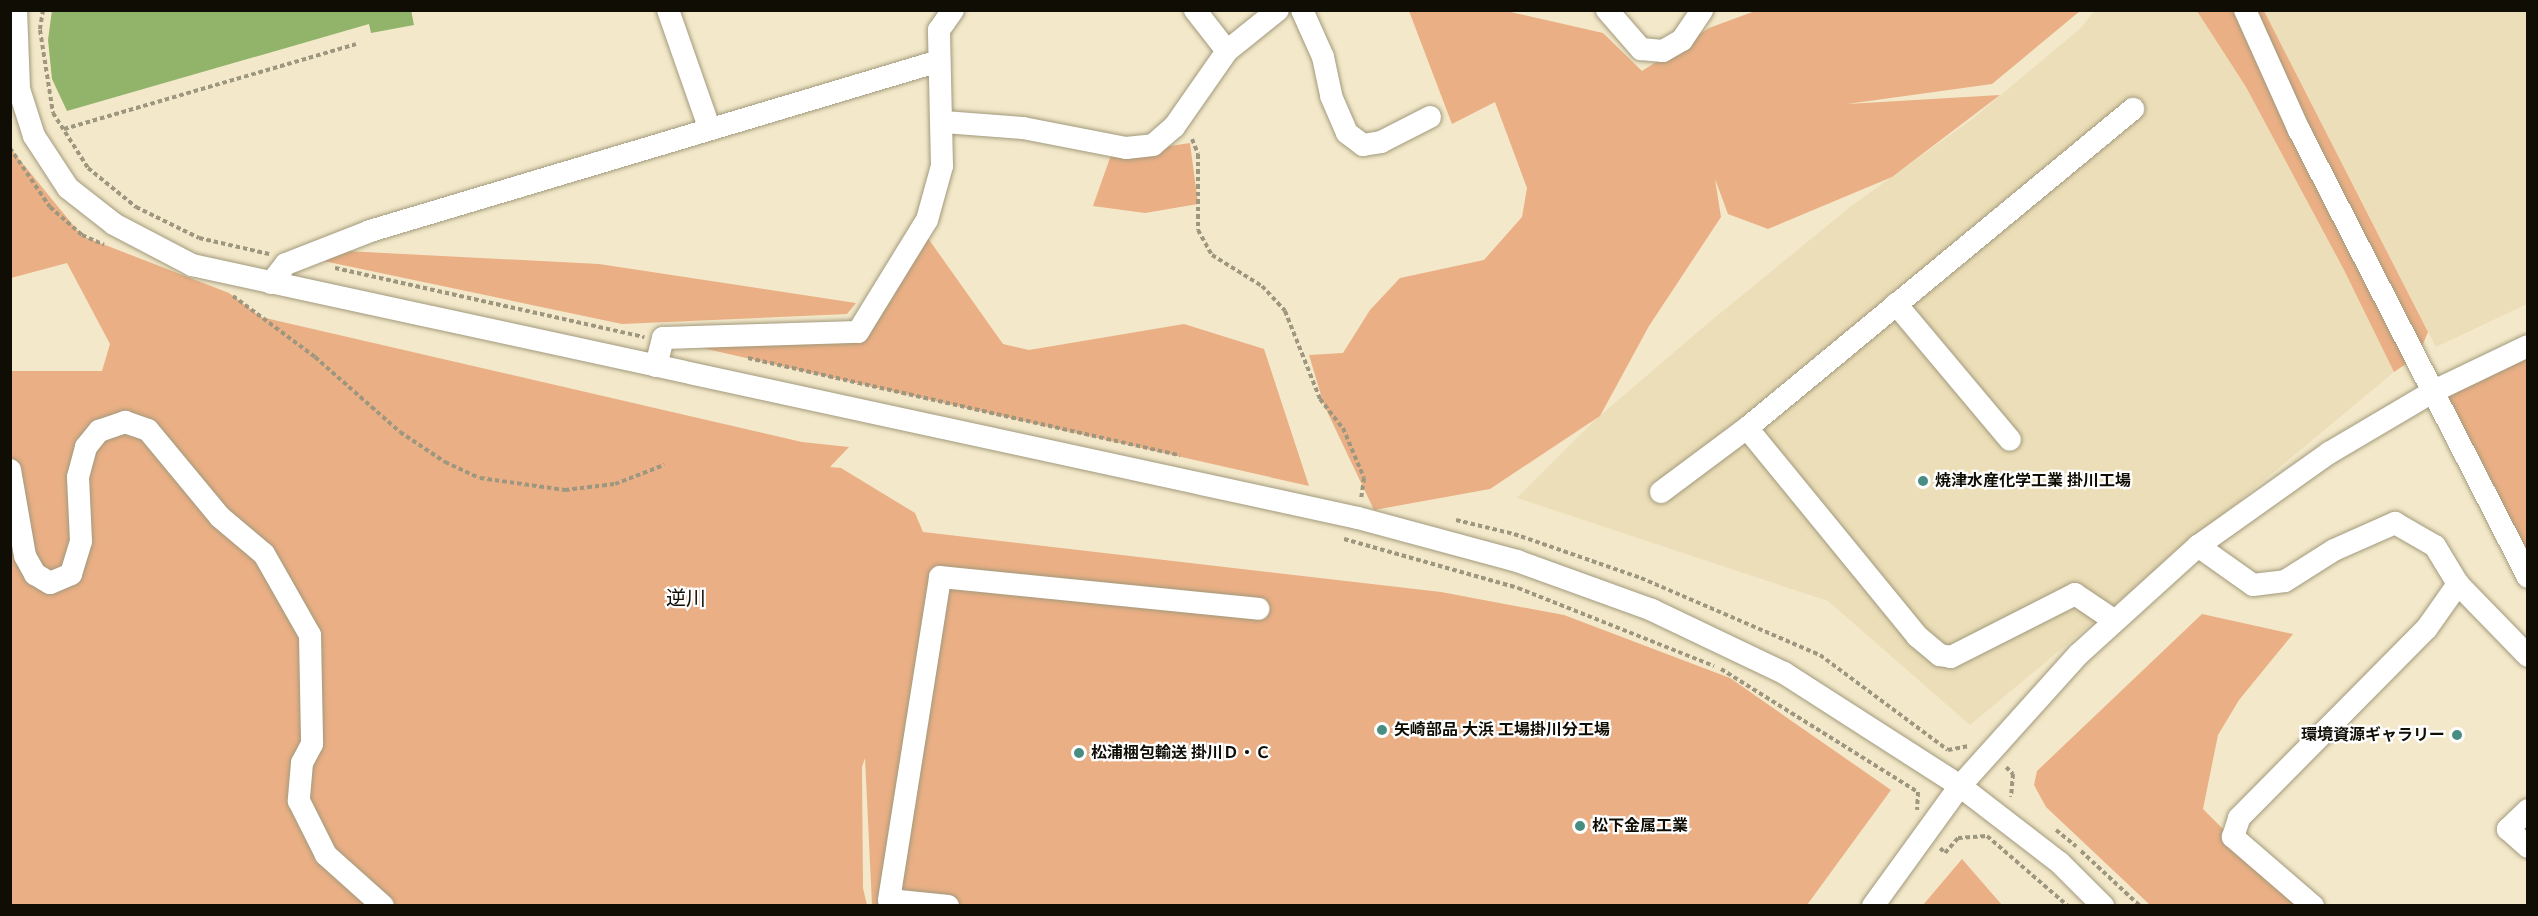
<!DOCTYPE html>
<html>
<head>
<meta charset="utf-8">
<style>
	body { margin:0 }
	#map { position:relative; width:2538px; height:916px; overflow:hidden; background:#f3e9ca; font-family:Roboto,"Noto Sans JP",sans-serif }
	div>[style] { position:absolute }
	.built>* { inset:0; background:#ebdeb8 }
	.green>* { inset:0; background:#eaaf85 }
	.water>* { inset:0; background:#92b36a }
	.path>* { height:4px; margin-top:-2px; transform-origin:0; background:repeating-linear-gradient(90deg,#9e9780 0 4.5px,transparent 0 7.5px) }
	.roads { filter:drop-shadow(0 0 2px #a2997c) drop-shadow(0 0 2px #a2997c) }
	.minor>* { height:22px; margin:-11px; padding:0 11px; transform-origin:11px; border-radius:11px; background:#fff }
	.dots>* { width:16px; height:16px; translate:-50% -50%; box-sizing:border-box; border:3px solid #fff; border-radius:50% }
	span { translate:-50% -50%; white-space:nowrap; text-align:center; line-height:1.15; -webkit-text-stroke:4.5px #fff; paint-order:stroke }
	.poi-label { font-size:16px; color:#100d04; font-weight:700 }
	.left { translate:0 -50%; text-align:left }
	.right { translate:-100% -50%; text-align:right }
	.quarter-label { font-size:20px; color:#100d04 }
	.frame { position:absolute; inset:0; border:12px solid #100d04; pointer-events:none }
</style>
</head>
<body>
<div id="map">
	<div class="built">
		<div style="clip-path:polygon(2094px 11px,2197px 11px,2246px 87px,2344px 270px,2394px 372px,1970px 725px,1828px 601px,1517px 498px,1595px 420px,1707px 324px,1850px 207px,1971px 120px,2082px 27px)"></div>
		<div style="clip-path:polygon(2264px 11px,2527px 11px,2527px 304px,2436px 347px)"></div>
	</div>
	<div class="green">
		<div style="clip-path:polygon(1409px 11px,1506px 11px,1603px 33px,1642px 71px,1709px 28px,1755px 11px,2080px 11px,1992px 84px,1847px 104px,2000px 95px,1892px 177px,1768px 229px,1728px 214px,1715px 179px,1721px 217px,1649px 326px,1600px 416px,1490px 489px,1374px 510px,1324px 405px,1309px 355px,1343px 353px,1370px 310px,1400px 278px,1484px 260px,1522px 217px,1527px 188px,1495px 102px,1452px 124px)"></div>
		<div style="clip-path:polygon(2197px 11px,2264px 11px,2428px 332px,2418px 356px,2394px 372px,2344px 270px,2246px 87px)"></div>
		<div style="clip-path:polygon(1190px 143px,1198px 204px,1145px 213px,1093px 206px,1111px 155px)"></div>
		<div style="clip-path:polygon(10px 148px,82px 236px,229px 293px,261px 317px,802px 442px,849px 447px,830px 467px,841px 468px,915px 513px,923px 532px,1441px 592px,1564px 615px,1730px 678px,1891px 790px,1807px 905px,872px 905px,865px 758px,862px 767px,863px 888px,867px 905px,11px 905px,11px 371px,102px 371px,110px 344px,67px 263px,11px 278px)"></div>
		<div style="clip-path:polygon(925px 234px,1003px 344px,1029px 350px,1184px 324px,1264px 349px,1309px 486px,680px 343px,863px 335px)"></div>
		<div style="clip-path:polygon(345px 251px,599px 264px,856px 303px,847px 314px,622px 324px,314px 259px)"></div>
		<div style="clip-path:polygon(2527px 347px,2527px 577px,2432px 392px)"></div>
		<div style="clip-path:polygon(2202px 614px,2293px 634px,2239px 700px,2218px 735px,2203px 809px,2299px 905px,2150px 905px,2046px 807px,2034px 785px,2037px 771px)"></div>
		<div style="clip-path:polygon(1962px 859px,2002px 905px,1923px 905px)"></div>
	</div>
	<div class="water">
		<div style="clip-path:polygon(52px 10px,411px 10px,414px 25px,371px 33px,369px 24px,67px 111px,52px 79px,48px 40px)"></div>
	</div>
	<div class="path">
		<div style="left:43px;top:10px;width:20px;rotate:99deg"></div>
		<div style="left:40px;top:30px;width:84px;rotate:81.1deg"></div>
		<div style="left:53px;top:113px;width:65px;rotate:57.5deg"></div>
		<div style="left:88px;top:168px;width:62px;rotate:39.1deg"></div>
		<div style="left:136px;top:207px;width:70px;rotate:26.2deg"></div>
		<div style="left:199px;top:238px;width:72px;rotate:12.9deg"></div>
		<div style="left:64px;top:129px;width:304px;rotate:-16.2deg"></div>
		<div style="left:1192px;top:139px;width:16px;rotate:68deg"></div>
		<div style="left:1198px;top:154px;width:76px;rotate:90deg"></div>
		<div style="left:1198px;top:230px;width:29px;rotate:61deg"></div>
		<div style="left:1212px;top:255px;width:59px;rotate:31.8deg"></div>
		<div style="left:1262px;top:286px;width:34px;rotate:47deg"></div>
		<div style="left:1285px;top:311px;width:95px;rotate:68.3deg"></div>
		<div style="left:1320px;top:399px;width:37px;rotate:52deg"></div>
		<div style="left:1343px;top:428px;width:54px;rotate:67.2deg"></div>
		<div style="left:1364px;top:478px;width:22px;rotate:98deg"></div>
		<div style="left:10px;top:148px;width:71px;rotate:55.9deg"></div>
		<div style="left:50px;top:207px;width:43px;rotate:41.2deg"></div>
		<div style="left:82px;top:235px;width:24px;rotate:24deg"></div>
		<div style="left:335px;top:268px;width:317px;rotate:12.6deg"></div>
		<div style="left:233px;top:296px;width:102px;rotate:36.6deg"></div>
		<div style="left:315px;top:357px;width:113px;rotate:41.4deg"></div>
		<div style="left:400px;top:432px;width:54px;rotate:33.7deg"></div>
		<div style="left:445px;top:462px;width:38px;rotate:25deg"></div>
		<div style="left:480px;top:478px;width:86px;rotate:8deg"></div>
		<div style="left:565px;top:490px;width:50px;rotate:-6.8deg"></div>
		<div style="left:615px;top:484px;width:53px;rotate:-21.2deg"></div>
		<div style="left:748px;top:358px;width:443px;rotate:12.7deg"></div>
		<div style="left:1456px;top:520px;width:60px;rotate:13.6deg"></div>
		<div style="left:1514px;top:534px;width:134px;rotate:19.1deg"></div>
		<div style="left:1641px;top:578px;width:195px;rotate:23.3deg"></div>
		<div style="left:1820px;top:655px;width:159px;rotate:36.6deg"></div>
		<div style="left:1948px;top:750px;width:20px;rotate:-11deg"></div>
		<div style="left:1344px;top:539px;width:181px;rotate:15.7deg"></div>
		<div style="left:1518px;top:588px;width:211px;rotate:21.7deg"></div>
		<div style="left:1721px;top:669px;width:232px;rotate:32deg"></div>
		<div style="left:1918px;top:792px;width:18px;rotate:93deg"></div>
		<div style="left:2006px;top:767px;width:10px;rotate:45deg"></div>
		<div style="left:2013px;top:774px;width:23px;rotate:95deg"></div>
		<div style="left:2056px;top:830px;width:26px;rotate:39deg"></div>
		<div style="left:1940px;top:848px;width:7px;rotate:45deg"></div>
		<div style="left:1945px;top:853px;width:20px;rotate:-49deg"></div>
		<div style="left:1958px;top:838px;width:29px;rotate:-4deg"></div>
		<div style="left:1987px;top:836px;width:107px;rotate:40.8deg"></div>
		<div style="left:2081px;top:851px;width:81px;rotate:43deg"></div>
	</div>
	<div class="roads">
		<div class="minor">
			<div style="left:16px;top:10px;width:79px;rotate:87.8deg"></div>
			<div style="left:19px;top:89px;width:49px;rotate:72.3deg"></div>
			<div style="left:34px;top:136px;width:62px;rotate:56.8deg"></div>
			<div style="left:68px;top:188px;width:58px;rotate:38deg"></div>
			<div style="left:114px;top:224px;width:88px;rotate:27.7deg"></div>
			<div style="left:192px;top:265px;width:1193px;rotate:12.24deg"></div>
			<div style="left:1358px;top:518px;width:165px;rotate:15.1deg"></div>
			<div style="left:1517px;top:561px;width:144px;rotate:19.9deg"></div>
			<div style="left:1652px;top:610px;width:146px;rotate:25.5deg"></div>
			<div style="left:1784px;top:673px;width:209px;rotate:32.7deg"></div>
			<div style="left:1960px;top:786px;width:126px;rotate:37.6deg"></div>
			<div style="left:2060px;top:863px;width:61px;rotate:45deg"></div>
			<div style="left:668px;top:10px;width:124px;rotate:70.7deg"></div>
			<div style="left:1195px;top:10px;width:52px;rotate:52deg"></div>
			<div style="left:1302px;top:10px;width:51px;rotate:65.9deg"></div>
			<div style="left:1323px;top:57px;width:40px;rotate:78deg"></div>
			<div style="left:1331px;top:96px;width:40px;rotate:66.6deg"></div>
			<div style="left:1347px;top:133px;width:20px;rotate:37deg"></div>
			<div style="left:1363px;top:145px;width:18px;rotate:-9deg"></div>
			<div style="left:1381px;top:142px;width:55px;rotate:-27deg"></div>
			<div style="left:1607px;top:10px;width:52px;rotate:48.9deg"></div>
			<div style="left:1641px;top:49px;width:22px;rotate:5deg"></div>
			<div style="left:1663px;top:51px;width:22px;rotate:-30deg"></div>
			<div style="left:1682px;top:40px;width:36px;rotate:-56deg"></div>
			<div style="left:2245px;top:10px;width:132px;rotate:65.8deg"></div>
			<div style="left:2299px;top:130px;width:502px;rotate:62.87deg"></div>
			<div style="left:944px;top:122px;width:79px;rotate:4.3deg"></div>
			<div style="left:1023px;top:128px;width:105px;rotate:11deg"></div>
			<div style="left:1126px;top:148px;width:27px;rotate:-6deg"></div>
			<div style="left:1153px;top:145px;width:28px;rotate:-41deg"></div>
			<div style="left:1174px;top:127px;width:93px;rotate:-55.1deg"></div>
			<div style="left:1227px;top:51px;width:65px;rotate:-38.8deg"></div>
			<div style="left:271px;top:283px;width:24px;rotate:-52deg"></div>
			<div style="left:286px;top:264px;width:90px;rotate:-21.4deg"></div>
			<div style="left:370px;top:231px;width:594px;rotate:-16.63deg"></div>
			<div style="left:1896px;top:304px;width:177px;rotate:50deg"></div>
			<div style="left:656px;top:366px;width:29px;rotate:-76deg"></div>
			<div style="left:663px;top:338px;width:195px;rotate:-1.8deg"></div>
			<div style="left:858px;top:332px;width:132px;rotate:-58.4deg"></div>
			<div style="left:927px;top:220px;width:56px;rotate:-74.5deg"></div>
			<div style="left:942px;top:166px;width:136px;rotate:-91.3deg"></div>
			<div style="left:939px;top:30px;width:24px;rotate:-55deg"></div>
			<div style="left:1747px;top:428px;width:269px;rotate:50.7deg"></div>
			<div style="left:1917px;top:636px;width:30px;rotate:40deg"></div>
			<div style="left:1940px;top:655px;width:11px;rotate:10deg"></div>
			<div style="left:1951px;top:657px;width:139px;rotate:-26.9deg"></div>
			<div style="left:2075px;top:594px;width:48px;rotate:34deg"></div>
			<div style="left:10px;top:470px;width:87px;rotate:80.1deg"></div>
			<div style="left:25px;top:556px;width:21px;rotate:61deg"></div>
			<div style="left:35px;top:574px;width:17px;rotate:31deg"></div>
			<div style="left:50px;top:583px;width:23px;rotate:-23deg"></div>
			<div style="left:71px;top:574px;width:34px;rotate:-73deg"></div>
			<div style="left:81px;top:541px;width:64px;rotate:-92.7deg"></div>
			<div style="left:78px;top:477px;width:31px;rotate:-75deg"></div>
			<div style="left:86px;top:447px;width:21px;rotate:-51deg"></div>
			<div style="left:99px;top:431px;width:28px;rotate:-19deg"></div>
			<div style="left:125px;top:422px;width:24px;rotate:19deg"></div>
			<div style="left:148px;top:430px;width:113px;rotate:50.4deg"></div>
			<div style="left:220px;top:517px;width:57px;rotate:40.1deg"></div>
			<div style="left:264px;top:554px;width:93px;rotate:60.4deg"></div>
			<div style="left:310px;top:635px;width:109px;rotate:88.9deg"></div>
			<div style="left:312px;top:744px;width:21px;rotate:118deg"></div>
			<div style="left:302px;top:763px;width:38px;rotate:95deg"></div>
			<div style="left:299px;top:801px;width:60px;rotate:63.4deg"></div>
			<div style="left:326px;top:855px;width:76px;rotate:41.8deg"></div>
			<div style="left:1661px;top:492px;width:107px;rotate:-36.7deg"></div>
			<div style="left:1747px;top:428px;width:501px;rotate:-39.57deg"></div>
			<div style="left:2198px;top:546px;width:67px;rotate:35.3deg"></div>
			<div style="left:2253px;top:585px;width:32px;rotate:-7deg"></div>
			<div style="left:2285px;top:581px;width:58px;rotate:-32.3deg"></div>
			<div style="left:2334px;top:550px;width:67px;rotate:-23.9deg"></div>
			<div style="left:2395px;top:523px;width:46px;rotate:29.9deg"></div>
			<div style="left:2435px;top:546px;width:44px;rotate:58.8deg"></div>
			<div style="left:2458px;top:584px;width:100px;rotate:45.8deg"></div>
			<div style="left:2528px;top:810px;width:28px;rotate:136deg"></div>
			<div style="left:2508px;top:829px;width:27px;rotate:42deg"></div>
			<div style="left:948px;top:906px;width:59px;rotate:-174.2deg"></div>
			<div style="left:889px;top:900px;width:327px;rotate:-81deg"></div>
			<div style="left:940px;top:577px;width:320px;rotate:5.7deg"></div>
			<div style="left:1873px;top:906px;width:148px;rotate:-54.1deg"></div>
			<div style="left:1960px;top:786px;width:178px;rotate:-48deg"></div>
			<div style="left:2079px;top:654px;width:161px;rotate:-42.2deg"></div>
			<div style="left:2198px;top:546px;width:161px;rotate:-35.4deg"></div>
			<div style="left:2329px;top:453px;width:120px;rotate:-30.6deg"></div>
			<div style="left:2432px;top:392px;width:106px;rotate:-25.6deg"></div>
			<div style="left:2313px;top:906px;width:106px;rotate:-139.2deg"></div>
			<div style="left:2233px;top:837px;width:20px;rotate:-72deg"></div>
			<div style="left:2239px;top:818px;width:267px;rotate:-45.3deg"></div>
			<div style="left:2427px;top:628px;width:54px;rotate:-54.8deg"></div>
		</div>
	</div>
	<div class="dots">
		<div style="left:1923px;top:481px;background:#488d82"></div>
		<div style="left:1382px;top:730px;background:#488d82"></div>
		<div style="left:2457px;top:735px;background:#488d82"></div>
		<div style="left:1079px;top:753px;background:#488d82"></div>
		<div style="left:1580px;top:826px;background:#488d82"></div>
	</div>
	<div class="poi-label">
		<span class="left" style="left:1935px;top:481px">焼津水産化学工業 掛川工場</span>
		<span class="left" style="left:1394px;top:730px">矢崎部品 大浜 工場掛川分工場</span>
		<span class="right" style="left:2445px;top:735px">環境資源ギャラリー</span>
		<span class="left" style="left:1091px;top:753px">松浦梱包輸送 掛川Ｄ・Ｃ</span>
		<span class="left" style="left:1592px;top:826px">松下金属工業</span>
	</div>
	<div class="quarter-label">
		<span style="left:686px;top:598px">逆川</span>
	</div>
	<div class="frame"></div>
</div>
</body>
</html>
